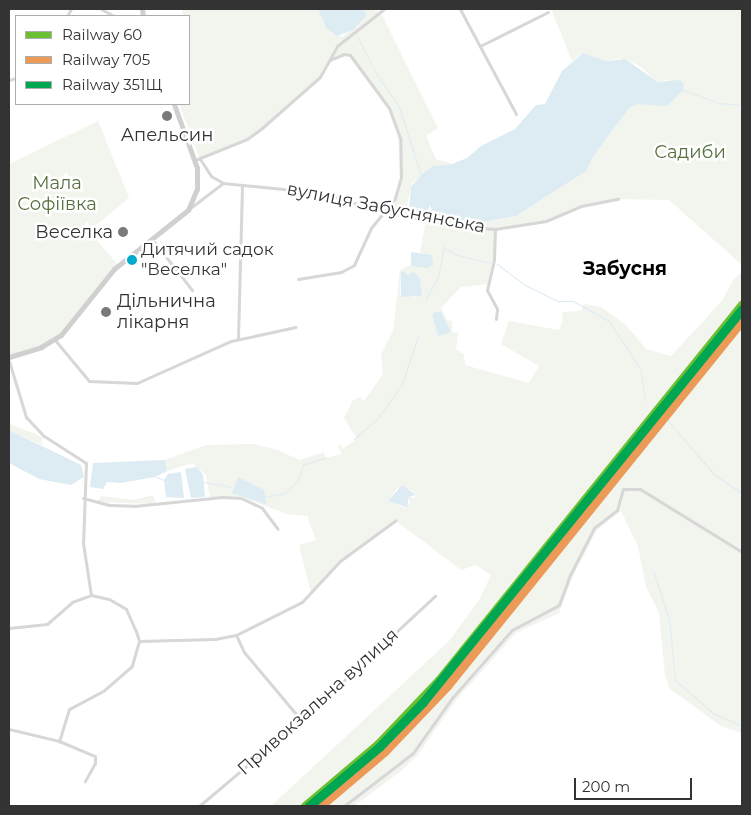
<!DOCTYPE html>
<html>
<head>
<meta charset="utf-8">
<style>
	body { margin:0 }
	#map { position:relative; width:751px; height:815px; overflow:hidden; background:#fff; font-family:Montserrat,sans-serif }
	div>[style] { position:absolute }
	.green>* { inset:0; background:#f1f5ed }
	.water>* { inset:0; background:#ddebf3 }
	.stream>* { height:1px; margin:-0.5px; padding:0 0.5px; transform-origin:0.5px; border-radius:0.5px; background:#ddebf3 }
	.street>* { height:3px; margin:-1.5px; padding:0 1.5px; transform-origin:1.5px; border-radius:1.5px; background:#d7d7d7 }
	.secondary>* { height:5px; margin:-2.5px; padding:0 2.5px; transform-origin:2.5px; border-radius:2.5px; background:#d0d0d0 }
	.rail-1>* { height:9px; margin:-4.5px; padding:0 4.5px; transform-origin:4.5px; border-radius:4.5px; background:#6ac030 }
	.rail-2>* { height:9px; margin:-4.5px; padding:0 4.5px; transform-origin:4.5px; border-radius:4.5px; background:#eb9a58 }
	.rail-3>* { height:9px; margin:-4.5px; padding:0 4.5px; transform-origin:4.5px; border-radius:4.5px; background:#00a651 }
	.dots>* { width:14px; height:14px; translate:-50% -50%; box-sizing:border-box; border:2px solid #fff; border-radius:50% }
	span { translate:-50% -50%; white-space:nowrap; text-align:center; line-height:1.15; -webkit-text-stroke:5px #fff; paint-order:stroke }
	.bus-label { font-size:17px; color:#333 }
	.left { translate:0 -50%; text-align:left }
	.poi-label { font-size:18px; color:#333 }
	.right { translate:-100% -50%; text-align:right }
	.park-label { font-size:18px; color:#56703f }
	.street-label { font-size:18px; color:#333 }
	.neighbourhood-label { font-size:19px; color:#000; font-weight:700 }
	.frame { position:absolute; inset:0; border:10px solid #333; pointer-events:none }
	.legend { position:absolute; left:15px; top:15px; width:175px; height:90px; box-sizing:border-box; background:#fff; border:1px solid #adadad; margin:0; padding:6px 9px; list-style:none; font-size:15px; color:#333 }
	.legend li { display:flex; align-items:center; gap:10px; height:25px }
	.legend b { width:25px; border:1px solid #adadad }
	.scale { position:absolute; left:574px; top:778px; width:118px; height:22px; box-sizing:border-box; border:2px solid #333; border-top:0; padding-left:6px; font-size:15px; line-height:18px; white-space:nowrap; color:#333; -webkit-text-stroke:4px #fff; paint-order:stroke }
</style>
</head>
<body>
<div id="map">
	<div class="green">
		<div style="clip-path:polygon(evenodd,182px 9px,318px 9px,331px 33px,342px 37px,367px 15px,363px 9px,380px 11px,438px 128px,426px 136px,436px 159px,452px 164px,439px 165px,421px 175px,412px 184px,407px 205px,416px 212px,478px 223px,516px 216px,586px 171px,594px 155px,630px 107px,671px 79px,658px 82px,638px 65px,620px 58px,606px 61px,583px 53px,572px 61px,551px 9px,742px 9px,742px 265px,669px 200px,618px 199px,581px 206px,546px 221px,495px 229px,496px 246px,488px 284px,461px 287px,441px 308px,447px 320px,452px 321px,452px 332px,458px 333px,456px 350px,464px 354px,465px 365px,529px 383px,539px 366px,501px 344px,509px 321px,559px 330px,563px 321px,562px 312px,581px 311px,584px 304px,601px 307px,626px 325px,646px 349px,671px 356px,722px 301px,733px 280px,742px 272px,742px 733px,721px 726px,670px 689px,665px 676px,659px 613px,646px 587px,638px 546px,621px 511px,597px 530px,573px 576px,559px 613px,516px 633px,457px 699px,417px 756px,401px 771px,354px 806px,271px 806px,449px 641px,479px 600px,491px 575px,476px 565px,461px 570px,395px 520px,348px 555px,311px 593px,299px 545px,316px 540px,307px 516px,287px 514px,242px 497px,210px 498px,206px 475px,192px 463px,167px 471px,165px 460px,206px 445px,253px 444px,275px 449px,300px 460px,324px 452px,325px 458px,342px 454px,338px 446px,341px 444px,342px 449px,357px 439px,344px 418px,353px 400px,360px 397px,364px 401px,383px 374px,381px 355px,393px 331px,400px 270px,432px 255px,420px 253px,426px 220px,383px 212px,393px 202px,400px 183px,398px 130px,393px 114px,347px 54px,330px 60px,320px 77px,252px 136px,200px 159px,179px 104px,189px 104px,189px 16px,183px 16px,182px 9px,405px 271px,407px 275px,415px 298px,400px 294px,401px 272px,405px 271px,182px 9px,398px 487px,413px 491px,416px 495px,414px 498px,409px 497px,410px 503px,405px 507px,388px 501px,398px 487px)"></div>
		<div style="clip-path:polygon(98px 121px,129px 198px,89px 231px,118px 265px,55px 340px,9px 357px,9px 164px)"></div>
		<div style="clip-path:polygon(9px 423px,42px 437px,42px 445px,9px 430px)"></div>
		<div style="clip-path:polygon(153px 495px,156px 504px,97px 502px,101px 496px,133px 500px)"></div>
	</div>
	<div class="water">
		<div style="clip-path:polygon(318px 9px,363px 9px,367px 15px,353px 30px,337px 36px,327px 29px)"></div>
		<div style="clip-path:polygon(583px 53px,606px 61px,625px 59px,658px 82px,680px 80px,684px 84px,683px 90px,667px 106px,638px 104px,630px 107px,594px 155px,586px 171px,516px 216px,478px 223px,409px 209px,411px 187px,421px 175px,433px 166px,452px 164px,467px 158px,481px 146px,515px 129px,536px 105px,545px 104px,562px 71px)"></div>
		<div style="clip-path:polygon(411px 252px,432px 255px,433px 264px,428px 268px,411px 266px)"></div>
		<div style="clip-path:polygon(405px 271px,407px 275px,414px 272px,420px 278px,422px 296px,401px 297px,401px 272px)"></div>
		<div style="clip-path:polygon(435px 312px,441px 312px,451px 332px,438px 336px,432px 314px)"></div>
		<div style="clip-path:polygon(9px 430px,81px 465px,84px 477px,71px 485px,39px 479px,9px 463px)"></div>
		<div style="clip-path:polygon(165px 460px,167px 471px,155px 477px,120px 483px,107px 482px,103px 489px,90px 487px,93px 463px)"></div>
		<div style="clip-path:polygon(197px 467px,203px 475px,205px 497px,191px 498px,185px 469px)"></div>
		<div style="clip-path:polygon(181px 472px,184px 498px,166px 497px,164px 480px,168px 474px)"></div>
		<div style="clip-path:polygon(238px 477px,264px 490px,266px 504px,232px 493px)"></div>
		<div style="clip-path:polygon(402px 485px,416px 495px,409px 497px,407px 507px,388px 501px)"></div>
	</div>
	<div class="stream">
		<div style="left:358px;top:38px;width:42px;rotate:62.8deg"></div>
		<div style="left:377px;top:75px;width:39px;rotate:55deg"></div>
		<div style="left:399px;top:107px;width:71px;rotate:72.1deg"></div>
		<div style="left:683px;top:90px;width:37px;rotate:20deg"></div>
		<div style="left:718px;top:103px;width:24px;rotate:5deg"></div>
		<div style="left:444px;top:248px;width:15px;rotate:28deg"></div>
		<div style="left:457px;top:255px;width:35px;rotate:13deg"></div>
		<div style="left:497px;top:264px;width:35px;rotate:37deg"></div>
		<div style="left:525px;top:285px;width:37px;rotate:26deg"></div>
		<div style="left:558px;top:301px;width:15px"></div>
		<div style="left:573px;top:301px;width:41px;rotate:29.1deg"></div>
		<div style="left:609px;top:321px;width:56px;rotate:56.6deg"></div>
		<div style="left:640px;top:368px;width:33px;rotate:81deg"></div>
		<div style="left:425px;top:300px;width:26px;rotate:-61deg"></div>
		<div style="left:438px;top:277px;width:32px;rotate:-79deg"></div>
		<div style="left:668px;top:421px;width:72px;rotate:49deg"></div>
		<div style="left:715px;top:475px;width:32px;rotate:34deg"></div>
		<div style="left:354px;top:439px;width:32px;rotate:-41deg"></div>
		<div style="left:378px;top:418px;width:42px;rotate:-54.8deg"></div>
		<div style="left:402px;top:384px;width:51px;rotate:-71.6deg"></div>
		<div style="left:156px;top:477px;width:9px;rotate:21deg"></div>
		<div style="left:203px;top:482px;width:28px;rotate:10deg"></div>
		<div style="left:263px;top:497px;width:22px;rotate:-10deg"></div>
		<div style="left:285px;top:493px;width:18px;rotate:-45deg"></div>
		<div style="left:298px;top:480px;width:16px;rotate:-72deg"></div>
		<div style="left:303px;top:465px;width:24px;rotate:-19deg"></div>
		<div style="left:653px;top:570px;width:52px;rotate:71.9deg"></div>
		<div style="left:669px;top:619px;width:61px;rotate:84.4deg"></div>
		<div style="left:675px;top:680px;width:50px;rotate:41deg"></div>
		<div style="left:713px;top:713px;width:32px;rotate:24deg"></div>
	</div>
	<div class="street">
		<div style="left:101px;top:9px;width:15px;rotate:28deg"></div>
		<div style="left:460px;top:9px;width:119px;rotate:61.9deg"></div>
		<div style="left:67px;top:16px;width:8px;rotate:-60deg"></div>
		<div style="left:480px;top:46px;width:76px;rotate:-26.6deg"></div>
		<div style="left:9px;top:80px;width:7px;rotate:-16deg"></div>
		<div style="left:200px;top:159px;width:20px;rotate:57deg"></div>
		<div style="left:211px;top:176px;width:14px;rotate:30deg"></div>
		<div style="left:195px;top:160px;width:56px;rotate:-22deg"></div>
		<div style="left:247px;top:139px;width:19px;rotate:-36deg"></div>
		<div style="left:262px;top:128px;width:77px;rotate:-41.3deg"></div>
		<div style="left:320px;top:77px;width:35px;rotate:-61deg"></div>
		<div style="left:337px;top:46px;width:60px;rotate:-38.2deg"></div>
		<div style="left:189px;top:209px;width:43px;rotate:-37.4deg"></div>
		<div style="left:223px;top:183px;width:100px;rotate:5.7deg"></div>
		<div style="left:323px;top:193px;width:63px;rotate:17.6deg"></div>
		<div style="left:383px;top:212px;width:86px;rotate:10deg"></div>
		<div style="left:468px;top:227px;width:27px;rotate:4deg"></div>
		<div style="left:495px;top:229px;width:52px;rotate:-8.9deg"></div>
		<div style="left:546px;top:221px;width:38px;rotate:-23deg"></div>
		<div style="left:581px;top:206px;width:38px;rotate:-11deg"></div>
		<div style="left:495px;top:229px;width:31px;rotate:92deg"></div>
		<div style="left:494px;top:260px;width:31px;rotate:103deg"></div>
		<div style="left:487px;top:290px;width:21px;rotate:62deg"></div>
		<div style="left:497px;top:309px;width:10px;rotate:96deg"></div>
		<div style="left:152px;top:239px;width:65px;rotate:51.9deg"></div>
		<div style="left:298px;top:279px;width:44px;rotate:-9.2deg"></div>
		<div style="left:341px;top:272px;width:15px;rotate:-28deg"></div>
		<div style="left:354px;top:265px;width:41px;rotate:-65.3deg"></div>
		<div style="left:371px;top:228px;width:38px;rotate:-51deg"></div>
		<div style="left:395px;top:198px;width:22px;rotate:-74deg"></div>
		<div style="left:401px;top:177px;width:39px;rotate:-91deg"></div>
		<div style="left:400px;top:138px;width:32px;rotate:-110deg"></div>
		<div style="left:389px;top:108px;width:66px;rotate:-126.3deg"></div>
		<div style="left:350px;top:55px;width:6px;rotate:-171deg"></div>
		<div style="left:344px;top:54px;width:15px;rotate:157deg"></div>
		<div style="left:238px;top:339px;width:154px;rotate:-88.5deg"></div>
		<div style="left:55px;top:340px;width:53px;rotate:50.3deg"></div>
		<div style="left:89px;top:381px;width:48px;rotate:2.4deg"></div>
		<div style="left:137px;top:383px;width:103px;rotate:-24.1deg"></div>
		<div style="left:231px;top:341px;width:66px;rotate:-12.2deg"></div>
		<div style="left:9px;top:361px;width:59px;rotate:73.1deg"></div>
		<div style="left:26px;top:417px;width:26px;rotate:47deg"></div>
		<div style="left:44px;top:436px;width:50px;rotate:32.7deg"></div>
		<div style="left:86px;top:463px;width:80px;rotate:92.1deg"></div>
		<div style="left:83px;top:543px;width:53px;rotate:81.3deg"></div>
		<div style="left:83px;top:498px;width:27px;rotate:15deg"></div>
		<div style="left:109px;top:505px;width:25px;rotate:2deg"></div>
		<div style="left:134px;top:506px;width:89px;rotate:-5.8deg"></div>
		<div style="left:223px;top:497px;width:18px;rotate:3deg"></div>
		<div style="left:241px;top:498px;width:23px;rotate:25deg"></div>
		<div style="left:262px;top:508px;width:26px;rotate:53deg"></div>
		<div style="left:9px;top:628px;width:38px;rotate:-6deg"></div>
		<div style="left:47px;top:624px;width:33px;rotate:-41deg"></div>
		<div style="left:72px;top:602px;width:20px;rotate:-20deg"></div>
		<div style="left:91px;top:595px;width:18px;rotate:13deg"></div>
		<div style="left:109px;top:599px;width:20px;rotate:30deg"></div>
		<div style="left:126px;top:609px;width:24px;rotate:66deg"></div>
		<div style="left:136px;top:631px;width:10px;rotate:73deg"></div>
		<div style="left:139px;top:641px;width:26px;rotate:106deg"></div>
		<div style="left:132px;top:666px;width:38px;rotate:139deg"></div>
		<div style="left:103px;top:691px;width:38px;rotate:152deg"></div>
		<div style="left:69px;top:709px;width:34px;rotate:107deg"></div>
		<div style="left:236px;top:635px;width:19px;rotate:65deg"></div>
		<div style="left:244px;top:652px;width:89px;rotate:50deg"></div>
		<div style="left:139px;top:641px;width:76px;rotate:-1.5deg"></div>
		<div style="left:215px;top:639px;width:21px;rotate:-11deg"></div>
		<div style="left:236px;top:635px;width:74px;rotate:-26.6deg"></div>
		<div style="left:302px;top:602px;width:56px;rotate:-47.2deg"></div>
		<div style="left:340px;top:561px;width:69px;rotate:-36.2deg"></div>
		<div style="left:9px;top:729px;width:51px;rotate:13.5deg"></div>
		<div style="left:59px;top:741px;width:39px;rotate:23deg"></div>
		<div style="left:95px;top:756px;width:7px;rotate:90deg"></div>
		<div style="left:95px;top:763px;width:21px;rotate:119deg"></div>
		<div style="left:199px;top:806px;width:133px;rotate:-40.1deg"></div>
		<div style="left:301px;top:720px;width:183px;rotate:-42.8deg"></div>
		<div style="left:344px;top:806px;width:87px;rotate:-37.5deg"></div>
		<div style="left:413px;top:753px;width:67px;rotate:-54.7deg"></div>
		<div style="left:452px;top:698px;width:91px;rotate:-48.6deg"></div>
		<div style="left:512px;top:630px;width:53px;rotate:-28deg"></div>
		<div style="left:559px;top:605px;width:32px;rotate:-70deg"></div>
		<div style="left:570px;top:575px;width:53px;rotate:-62.9deg"></div>
		<div style="left:594px;top:528px;width:29px;rotate:-38deg"></div>
		<div style="left:617px;top:510px;width:22px;rotate:-74deg"></div>
		<div style="left:623px;top:489px;width:17px"></div>
		<div style="left:640px;top:489px;width:120px;rotate:31.7deg"></div>
	</div>
	<div class="secondary">
		<div style="left:142px;top:9px;width:7px;rotate:82deg"></div>
		<div style="left:9px;top:357px;width:34px;rotate:-17deg"></div>
		<div style="left:41px;top:347px;width:23px;rotate:-31deg"></div>
		<div style="left:61px;top:335px;width:85px;rotate:-51.2deg"></div>
		<div style="left:114px;top:269px;width:95px;rotate:-38.6deg"></div>
		<div style="left:188px;top:210px;width:23px;rotate:-67deg"></div>
		<div style="left:197px;top:189px;width:21px;rotate:-90deg"></div>
		<div style="left:197px;top:168px;width:68px;rotate:-109.8deg"></div>
	</div>
	<div class="rail-1">
		<div style="left:305px;top:806px;width:96px;rotate:-40.3deg"></div>
		<div style="left:378px;top:744px;width:88px;rotate:-46.4deg"></div>
		<div style="left:439px;top:680px;width:483px;rotate:-51.1deg"></div>
	</div>
	<div class="rail-2">
		<div style="left:320px;top:806px;width:85px;rotate:-40.2deg"></div>
		<div style="left:385px;top:751px;width:90px;rotate:-46.4deg"></div>
		<div style="left:447px;top:686px;width:470px;rotate:-51.1deg"></div>
	</div>
	<div class="rail-3">
		<div style="left:309px;top:806px;width:92px;rotate:-40.1deg"></div>
		<div style="left:379px;top:747px;width:63px;rotate:-45.6deg"></div>
		<div style="left:423px;top:702px;width:506px;rotate:-50.93deg"></div>
	</div>
	<div class="dots">
		<div style="left:167px;top:116px;background:#7a7a7a"></div>
		<div style="left:123px;top:232px;background:#7a7a7a"></div>
		<div style="left:132px;top:260px;background:#00a9ce"></div>
		<div style="left:106px;top:312px;background:#7a7a7a"></div>
	</div>
	<div class="bus-label">
		<span class="left" style="left:141px;top:260px">Дитячий садок<br>"Веселка"</span>
	</div>
	<div class="poi-label">
		<span style="left:167px;top:135px">Апельсин</span>
		<span class="right" style="left:113px;top:232px">Веселка</span>
		<span class="left" style="left:117px;top:312px">Дільнична<br>лікарня</span>
	</div>
	<div class="park-label">
		<span style="left:690px;top:152px">Садиби</span>
		<span style="left:57px;top:194px">Мала<br>Софіївка</span>
	</div>
	<div class="street-label">
		<span style="left:386px;top:208px;rotate:11deg">вулиця Забуснянська</span>
		<span style="left:318px;top:702px;rotate:-42deg">Привокзальна вулиця</span>
	</div>
	<div class="neighbourhood-label">
		<span style="left:625px;top:269px">Забусня</span>
	</div>
	<div class="frame"></div>
	<ul class="legend">
	<li><b style="height:6px;background:#6ac030"></b>Railway 60</li>
	<li><b style="height:6px;background:#eb9a58"></b>Railway 705</li>
	<li><b style="height:6px;background:#00a651"></b>Railway 351Щ</li>
	</ul>
	<div class="scale">200 m</div>
</div>
</body>
</html>
